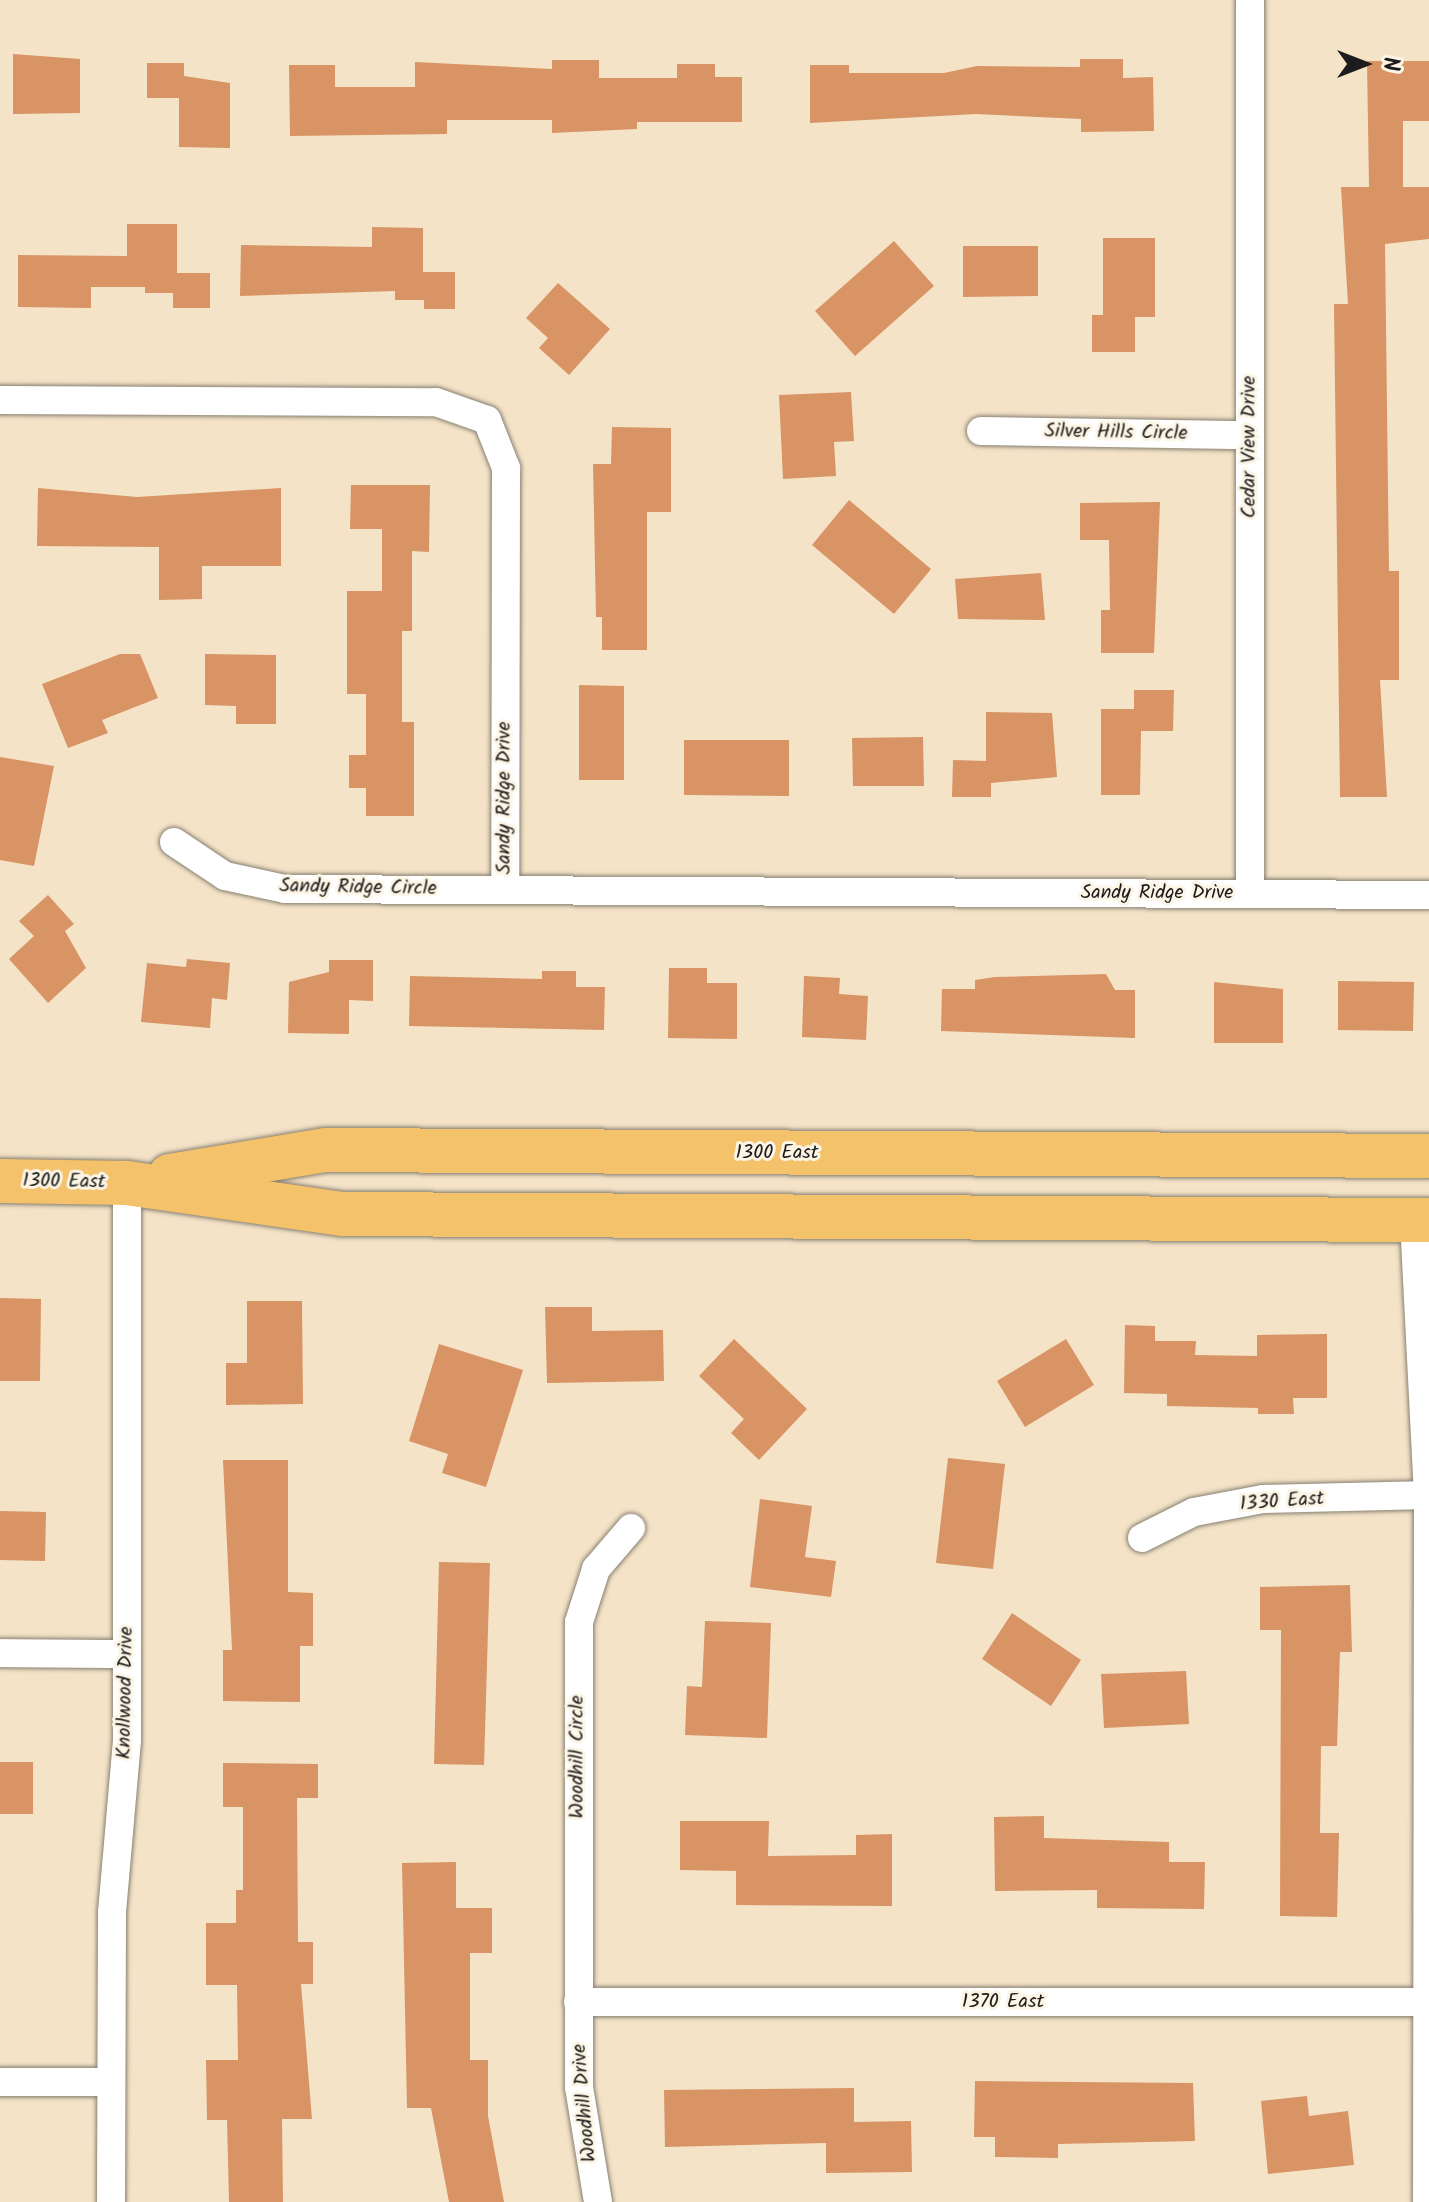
<!DOCTYPE html>
<html>
<head>
<meta charset="utf-8">
<style>
	body { margin:0 }
	#map { position:relative; width:1429px; height:2202px; overflow:hidden; background:#f4e3c7; font-family:Kalam,sans-serif }
	div>[style] { position:absolute }
	.building>* { inset:0; background:#d89464 }
	.roads { filter:drop-shadow(0 0 2px #888072) drop-shadow(0 0 2px #888072) }
	.street>* { height:28px; margin:-14px; padding:0 14px; transform-origin:14px; border-radius:14px; background:#fff }
	.primary>* { height:44px; margin:-22px; padding:0 22px; transform-origin:22px; border-radius:22px; background:#f4c26a }
	span { translate:-50% -50%; white-space:nowrap; text-align:center; line-height:1.15; -webkit-text-stroke:6px #fcf5e5; paint-order:stroke }
	.street-label { font-size:20px; color:#1c1c1c }
	.north { position:absolute; left:1325px; top:24px; width:80px; height:80px; -webkit-text-stroke:6px #fcf5e5; paint-order:stroke; rotate:90deg; font-size:22px; font-weight:700; line-height:32px; text-align:center; color:#1c1c1c }
	.north::after { content:''; display:block; margin:auto; width:28px; height:36px; background:#1c1c1c; clip-path:polygon(50% 0,100% 100%,50% 72%,0 100%) }
</style>
</head>
<body>
<div id="map">
	<div class="building">
		<div style="clip-path:polygon(13px 54px,80px 59px,80px 113px,13px 114px)"></div>
		<div style="clip-path:polygon(1080px 59px,1123px 59px,1123px 78px,1153px 77px,1154px 131px,1081px 132px,1081px 119px,976px 114px,810px 123px,810px 65px,849px 65px,849px 73px,944px 73px,977px 66px,1080px 67px)"></div>
		<div style="clip-path:polygon(552px 60px,599px 60px,599px 78px,677px 78px,677px 64px,715px 64px,715px 77px,742px 77px,742px 122px,637px 122px,637px 129px,552px 133px,552px 120px,447px 120px,447px 134px,290px 136px,289px 65px,335px 65px,335px 87px,415px 87px,415px 62px,552px 69px)"></div>
		<div style="clip-path:polygon(1367px 61px,1429px 61px,1429px 121px,1403px 121px,1403px 187px,1429px 187px,1429px 239px,1385px 244px,1389px 571px,1399px 571px,1399px 680px,1380px 680px,1387px 797px,1340px 797px,1334px 304px,1348px 304px,1341px 187px,1369px 187px)"></div>
		<div style="clip-path:polygon(147px 63px,184px 63px,184px 76px,230px 83px,230px 148px,179px 147px,179px 98px,147px 98px)"></div>
		<div style="clip-path:polygon(127px 224px,177px 224px,177px 273px,210px 273px,210px 308px,173px 308px,173px 293px,145px 293px,145px 287px,91px 287px,91px 308px,18px 307px,18px 255px,127px 256px)"></div>
		<div style="clip-path:polygon(372px 227px,423px 228px,423px 272px,455px 272px,455px 309px,424px 309px,424px 300px,395px 300px,395px 291px,240px 296px,241px 245px,372px 247px)"></div>
		<div style="clip-path:polygon(1103px 238px,1155px 238px,1155px 317px,1135px 317px,1135px 352px,1092px 352px,1092px 315px,1103px 315px)"></div>
		<div style="clip-path:polygon(894px 241px,934px 286px,855px 356px,815px 311px)"></div>
		<div style="clip-path:polygon(963px 246px,1038px 246px,1038px 296px,963px 297px)"></div>
		<div style="clip-path:polygon(558px 283px,610px 329px,569px 375px,539px 348px,548px 338px,526px 318px)"></div>
		<div style="clip-path:polygon(851px 392px,854px 441px,834px 442px,836px 476px,783px 479px,779px 395px)"></div>
		<div style="clip-path:polygon(612px 427px,671px 428px,671px 512px,647px 512px,647px 650px,602px 650px,602px 617px,596px 617px,593px 464px,611px 464px)"></div>
		<div style="clip-path:polygon(351px 485px,430px 485px,429px 552px,412px 551px,412px 631px,402px 631px,402px 722px,414px 722px,414px 816px,366px 816px,366px 788px,349px 788px,349px 755px,366px 755px,366px 694px,347px 694px,347px 591px,382px 591px,382px 529px,350px 529px)"></div>
		<div style="clip-path:polygon(38px 488px,137px 497px,281px 488px,281px 566px,202px 566px,202px 599px,159px 600px,159px 547px,37px 546px)"></div>
		<div style="clip-path:polygon(849px 500px,931px 569px,894px 614px,812px 545px)"></div>
		<div style="clip-path:polygon(1160px 502px,1154px 653px,1101px 653px,1101px 610px,1110px 610px,1109px 540px,1080px 540px,1080px 503px)"></div>
		<div style="clip-path:polygon(1041px 573px,1045px 620px,958px 619px,955px 579px)"></div>
		<div style="clip-path:polygon(120px 654px,140px 654px,158px 698px,102px 720px,108px 733px,68px 748px,42px 684px)"></div>
		<div style="clip-path:polygon(205px 654px,276px 655px,276px 724px,236px 724px,236px 706px,205px 705px)"></div>
		<div style="clip-path:polygon(579px 685px,624px 686px,624px 780px,579px 780px)"></div>
		<div style="clip-path:polygon(1134px 690px,1174px 690px,1173px 731px,1141px 731px,1140px 795px,1101px 795px,1101px 709px,1134px 709px)"></div>
		<div style="clip-path:polygon(986px 712px,1052px 713px,1057px 777px,991px 783px,991px 797px,952px 797px,953px 760px,986px 761px)"></div>
		<div style="clip-path:polygon(923px 737px,924px 786px,853px 786px,852px 738px)"></div>
		<div style="clip-path:polygon(684px 740px,789px 740px,789px 796px,684px 795px)"></div>
		<div style="clip-path:polygon(0 757px,54px 766px,34px 866px,0 860px)"></div>
		<div style="clip-path:polygon(48px 895px,74px 924px,65px 931px,86px 968px,48px 1003px,9px 959px,34px 936px,19px 921px)"></div>
		<div style="clip-path:polygon(187px 959px,230px 963px,227px 1000px,212px 998px,210px 1028px,141px 1022px,147px 963px,186px 967px)"></div>
		<div style="clip-path:polygon(329px 960px,373px 960px,373px 1001px,349px 1000px,349px 1034px,288px 1033px,289px 982px,329px 972px)"></div>
		<div style="clip-path:polygon(669px 968px,707px 968px,707px 983px,737px 983px,737px 1039px,668px 1038px)"></div>
		<div style="clip-path:polygon(542px 971px,576px 971px,576px 987px,605px 987px,604px 1030px,409px 1026px,410px 976px,542px 979px)"></div>
		<div style="clip-path:polygon(1106px 974px,1115px 990px,1135px 990px,1135px 1038px,941px 1031px,942px 989px,975px 989px,975px 980px,995px 977px)"></div>
		<div style="clip-path:polygon(804px 976px,840px 978px,839px 994px,868px 996px,866px 1040px,802px 1037px)"></div>
		<div style="clip-path:polygon(1338px 981px,1414px 982px,1413px 1031px,1338px 1030px)"></div>
		<div style="clip-path:polygon(1214px 982px,1283px 989px,1283px 1043px,1214px 1043px)"></div>
		<div style="clip-path:polygon(0 1298px,41px 1299px,40px 1381px,0 1381px)"></div>
		<div style="clip-path:polygon(247px 1301px,302px 1301px,303px 1404px,226px 1405px,226px 1363px,247px 1363px)"></div>
		<div style="clip-path:polygon(545px 1307px,592px 1307px,592px 1331px,663px 1330px,664px 1381px,547px 1383px)"></div>
		<div style="clip-path:polygon(1125px 1325px,1155px 1326px,1155px 1341px,1196px 1341px,1195px 1355px,1257px 1356px,1257px 1335px,1327px 1334px,1327px 1398px,1293px 1398px,1294px 1414px,1258px 1414px,1258px 1408px,1167px 1406px,1167px 1394px,1124px 1393px)"></div>
		<div style="clip-path:polygon(734px 1339px,807px 1409px,759px 1460px,731px 1433px,744px 1419px,699px 1376px)"></div>
		<div style="clip-path:polygon(1066px 1339px,1094px 1385px,1025px 1427px,997px 1381px)"></div>
		<div style="clip-path:polygon(439px 1344px,523px 1370px,486px 1487px,442px 1473px,448px 1454px,409px 1441px)"></div>
		<div style="clip-path:polygon(948px 1458px,1005px 1464px,993px 1569px,936px 1563px)"></div>
		<div style="clip-path:polygon(223px 1460px,288px 1460px,288px 1592px,313px 1593px,313px 1646px,300px 1646px,300px 1702px,223px 1701px,223px 1650px,232px 1650px)"></div>
		<div style="clip-path:polygon(760px 1499px,812px 1506px,805px 1557px,836px 1561px,831px 1597px,750px 1587px)"></div>
		<div style="clip-path:polygon(0 1511px,46px 1512px,45px 1561px,0 1560px)"></div>
		<div style="clip-path:polygon(439px 1562px,490px 1563px,484px 1765px,434px 1764px)"></div>
		<div style="clip-path:polygon(1350px 1585px,1352px 1652px,1340px 1652px,1337px 1746px,1321px 1746px,1320px 1833px,1339px 1833px,1337px 1917px,1280px 1916px,1281px 1630px,1260px 1630px,1260px 1587px)"></div>
		<div style="clip-path:polygon(1012px 1613px,1081px 1660px,1051px 1706px,982px 1659px)"></div>
		<div style="clip-path:polygon(705px 1621px,771px 1623px,767px 1738px,685px 1735px,687px 1686px,702px 1687px)"></div>
		<div style="clip-path:polygon(1186px 1671px,1189px 1724px,1104px 1728px,1101px 1674px)"></div>
		<div style="clip-path:polygon(0 1762px,33px 1762px,33px 1814px,0 1814px)"></div>
		<div style="clip-path:polygon(223px 1763px,318px 1764px,318px 1798px,297px 1798px,298px 1942px,313px 1942px,313px 1984px,301px 1984px,312px 2119px,282px 2119px,283px 2202px,229px 2202px,227px 2120px,207px 2120px,206px 2060px,238px 2060px,237px 1985px,206px 1985px,206px 1923px,236px 1923px,236px 1890px,243px 1890px,243px 1807px,223px 1807px)"></div>
		<div style="clip-path:polygon(1044px 1816px,1044px 1838px,1169px 1842px,1169px 1862px,1205px 1862px,1204px 1909px,1097px 1908px,1097px 1890px,995px 1891px,994px 1817px)"></div>
		<div style="clip-path:polygon(680px 1821px,769px 1821px,768px 1856px,856px 1855px,856px 1835px,892px 1834px,892px 1906px,736px 1905px,736px 1871px,680px 1870px)"></div>
		<div style="clip-path:polygon(456px 1862px,456px 1908px,492px 1908px,492px 1953px,470px 1953px,470px 2060px,488px 2060px,488px 2116px,504px 2202px,449px 2202px,431px 2108px,407px 2108px,402px 1863px)"></div>
		<div style="clip-path:polygon(975px 2081px,1193px 2083px,1195px 2141px,1058px 2144px,1058px 2158px,995px 2157px,995px 2137px,974px 2137px)"></div>
		<div style="clip-path:polygon(854px 2088px,854px 2122px,911px 2121px,912px 2172px,826px 2173px,826px 2143px,665px 2147px,664px 2090px)"></div>
		<div style="clip-path:polygon(1307px 2096px,1309px 2116px,1348px 2111px,1354px 2165px,1268px 2174px,1261px 2101px)"></div>
	</div>
	<div class="roads">
		<div class="street">
			<div style="left:1250px;top:0;width:894px;rotate:90deg"></div>
			<div style="left:0;top:400px;width:436px;rotate:0.3deg"></div>
			<div style="left:436px;top:402px;width:54px;rotate:19.4deg"></div>
			<div style="left:487px;top:420px;width:52px;rotate:68.4deg"></div>
			<div style="left:506px;top:468px;width:422px;rotate:90.1deg"></div>
			<div style="left:981px;top:431px;width:269px;rotate:0.9deg"></div>
			<div style="left:174px;top:842px;width:61px;rotate:33.7deg"></div>
			<div style="left:225px;top:876px;width:61px;rotate:12.2deg"></div>
			<div style="left:285px;top:889px;width:1144px;rotate:0.3deg"></div>
			<div style="left:1414px;top:1220px;width:275px;rotate:87.1deg"></div>
			<div style="left:1428px;top:1495px;width:707px;rotate:90.08deg"></div>
			<div style="left:1142px;top:1538px;width:58px;rotate:-26.6deg"></div>
			<div style="left:1194px;top:1512px;width:70px;rotate:-10.7deg"></div>
			<div style="left:1263px;top:1499px;width:166px;rotate:-1.4deg"></div>
			<div style="left:0;top:1653px;width:127px;rotate:0.5deg"></div>
			<div style="left:578px;top:2002px;width:850px"></div>
			<div style="left:0;top:2082px;width:111px"></div>
			<div style="left:111px;top:2202px;width:290px;rotate:-89.8deg"></div>
			<div style="left:112px;top:1912px;width:173px;rotate:-85deg"></div>
			<div style="left:127px;top:1740px;width:557px;rotate:-90deg"></div>
			<div style="left:598px;top:2202px;width:117px;rotate:-99.4deg"></div>
			<div style="left:579px;top:2087px;width:465px;rotate:-90deg"></div>
			<div style="left:579px;top:1622px;width:56px;rotate:-72.2deg"></div>
			<div style="left:596px;top:1569px;width:54px;rotate:-49.5deg"></div>
		</div>
		<div class="primary">
			<div style="left:170px;top:1176px;width:158px;rotate:-9.5deg"></div>
			<div style="left:326px;top:1150px;width:1103px;rotate:0.31deg"></div>
			<div style="left:0;top:1181px;width:127px;rotate:0.9deg"></div>
			<div style="left:127px;top:1183px;width:218px;rotate:8.2deg"></div>
			<div style="left:343px;top:1214px;width:1086px;rotate:0.32deg"></div>
		</div>
	</div>
	<div class="street-label">
		<span style="left:1116px;top:433px;rotate:1deg">Silver Hills Circle</span>
		<span style="left:1250px;top:447px;rotate:-90deg">Cedar View Drive</span>
		<span style="left:505px;top:798px;rotate:-90deg">Sandy Ridge Drive</span>
		<span style="left:358px;top:888px;rotate:1deg">Sandy Ridge Circle</span>
		<span style="left:1157px;top:893px">Sandy Ridge Drive</span>
		<span style="left:777px;top:1153px">1300 East</span>
		<span style="left:64px;top:1182px;rotate:1deg">1300 East</span>
		<span style="left:1282px;top:1502px;rotate:-4deg">1330 East</span>
		<span style="left:126px;top:1693px;rotate:-89deg">Knollwood Drive</span>
		<span style="left:578px;top:1757px;rotate:-90deg">Woodhill Circle</span>
		<span style="left:1003px;top:2002px">1370 East</span>
		<span style="left:585px;top:2103px;rotate:-95deg">Woodhill Drive</span>
	</div>
	<div class="north">N</div>
</div>
</body>
</html>
